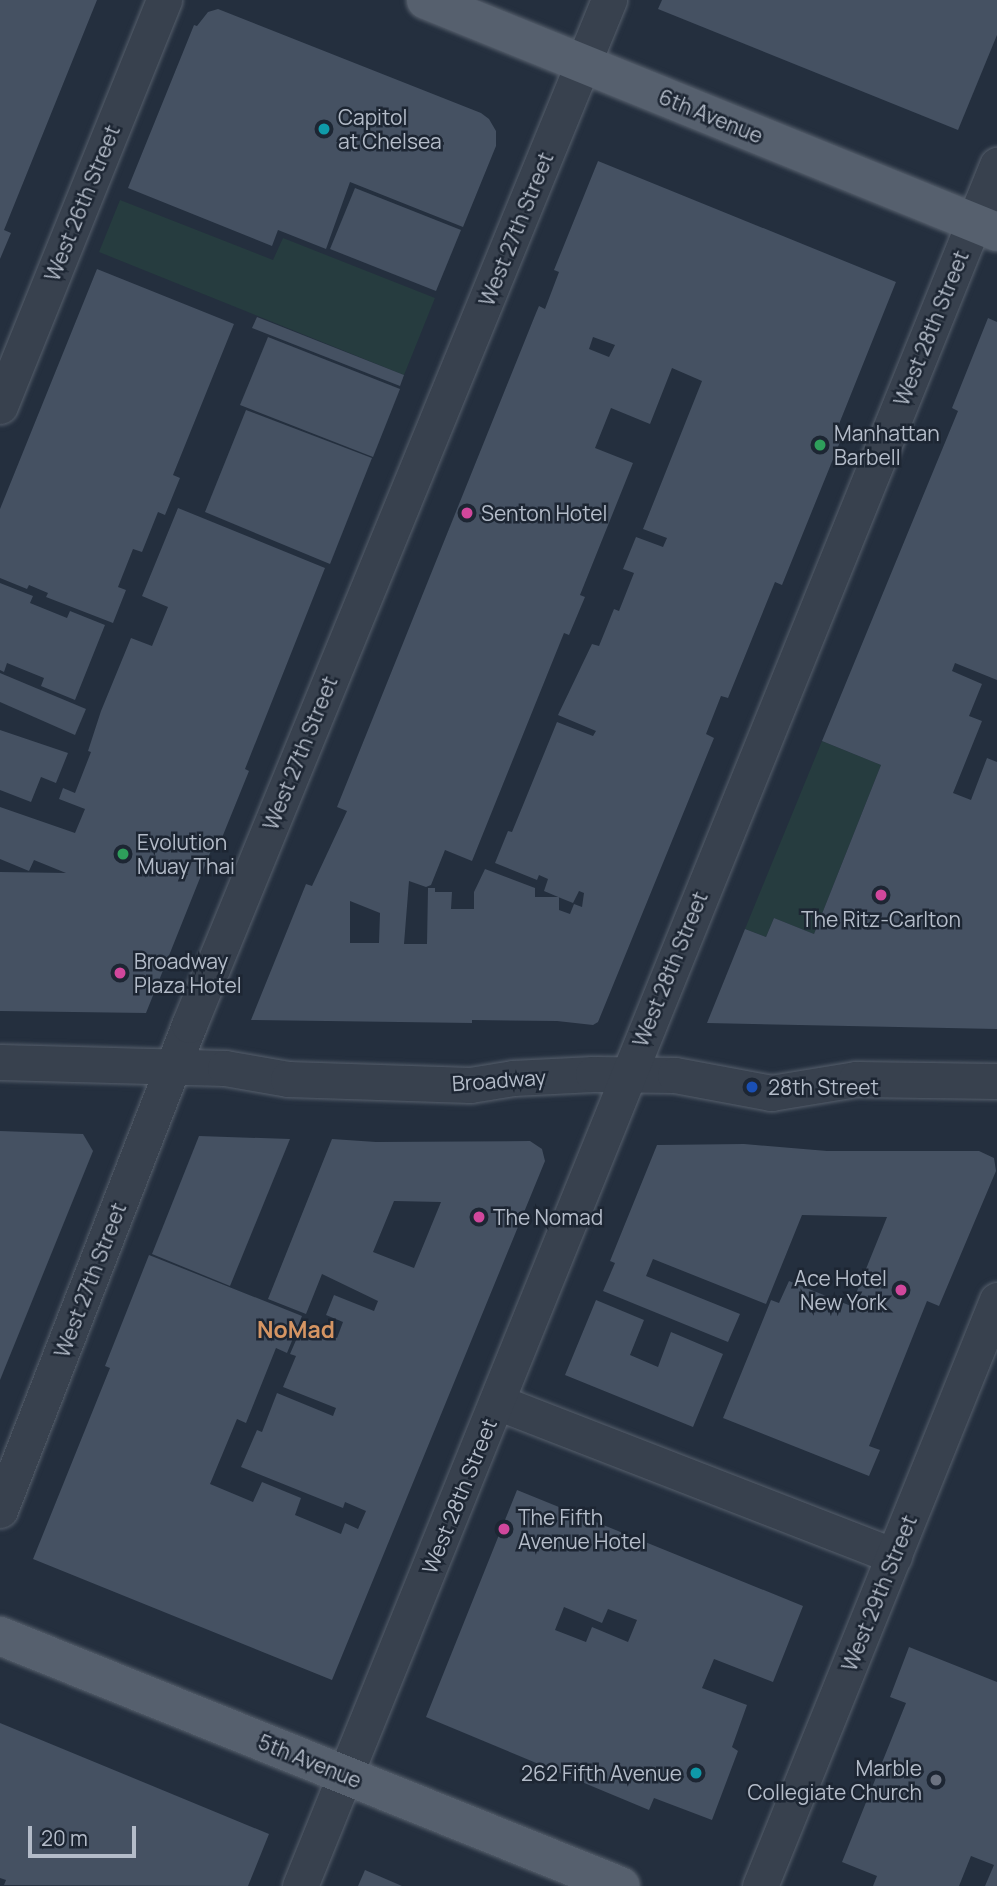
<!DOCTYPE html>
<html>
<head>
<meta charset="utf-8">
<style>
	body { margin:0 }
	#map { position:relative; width:997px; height:1886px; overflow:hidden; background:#242f3e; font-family:Manrope,sans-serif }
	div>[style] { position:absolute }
	.green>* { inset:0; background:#263c3f }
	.building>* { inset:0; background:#455162 }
	.roads { filter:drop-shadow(0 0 2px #565f6c) drop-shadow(0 0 2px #565f6c) }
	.minor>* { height:35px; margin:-17.5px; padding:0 17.5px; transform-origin:17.5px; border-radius:17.5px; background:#38414e }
	.major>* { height:38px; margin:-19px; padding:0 19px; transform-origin:19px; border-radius:19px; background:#56606e }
	.dots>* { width:19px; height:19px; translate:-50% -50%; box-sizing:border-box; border:4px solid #1d2633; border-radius:50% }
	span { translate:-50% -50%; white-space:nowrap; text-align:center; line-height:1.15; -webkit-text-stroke:5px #1d2633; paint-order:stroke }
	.street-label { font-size:21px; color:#b4bcc9 }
	.poi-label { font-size:21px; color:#b4bcc9 }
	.left { translate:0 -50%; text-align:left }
	.right { translate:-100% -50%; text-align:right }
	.neighbourhood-label { font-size:23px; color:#d59563; font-weight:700 }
	.scale { position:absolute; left:28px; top:1826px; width:108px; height:32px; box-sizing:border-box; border:4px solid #b4bcc9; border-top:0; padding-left:9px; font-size:21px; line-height:24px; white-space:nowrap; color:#b4bcc9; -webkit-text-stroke:5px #1d2633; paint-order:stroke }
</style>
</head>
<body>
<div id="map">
	<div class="green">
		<div style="clip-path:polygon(120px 200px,273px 260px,283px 238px,435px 298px,404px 375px,99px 252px)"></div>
		<div style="clip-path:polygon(822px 741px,881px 765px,814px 934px,774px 918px,766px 937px,745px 929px)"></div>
	</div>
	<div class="building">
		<div style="clip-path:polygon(0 0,97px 0,4px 230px,11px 233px,0 259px)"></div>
		<div style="clip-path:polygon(662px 0,997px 0,997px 35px,958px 130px,658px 9px)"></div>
		<div style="clip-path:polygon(218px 9px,481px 113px,489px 119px,496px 131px,496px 146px,463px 227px,350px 182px,326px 249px,278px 230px,272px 246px,128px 188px,194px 25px,197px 26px,208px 12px)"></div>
		<div style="clip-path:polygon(evenodd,598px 161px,896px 282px,835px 434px,842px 437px,782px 585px,775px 582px,728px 698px,721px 696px,706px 734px,714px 738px,598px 1022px,593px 1025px,557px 1021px,472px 1020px,472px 1023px,251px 1020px,306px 884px,312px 886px,347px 811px,337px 807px,536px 313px,539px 306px,545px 309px,559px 272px,554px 270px,598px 161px,593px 337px,615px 345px,609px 357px,589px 349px,593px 337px,598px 161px,672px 368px,702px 381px,643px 529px,667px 538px,663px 547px,636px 537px,623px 569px,634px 573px,619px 611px,614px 609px,599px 646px,592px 644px,558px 715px,596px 731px,593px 736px,557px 722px,512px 832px,508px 831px,495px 863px,537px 880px,539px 875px,548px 879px,544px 891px,563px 899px,573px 903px,579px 891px,584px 893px,582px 907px,574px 904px,570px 914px,559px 910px,559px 897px,535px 897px,535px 888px,485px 869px,474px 892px,474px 909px,451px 909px,452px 892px,435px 892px,435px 888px,428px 888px,427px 944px,404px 944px,409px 881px,426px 887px,431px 885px,445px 850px,472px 861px,564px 633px,569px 635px,585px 597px,580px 595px,633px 463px,595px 448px,611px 408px,650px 424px,672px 368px,598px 161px,350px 901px,380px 913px,379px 943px,350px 943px,350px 901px)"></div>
		<div style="clip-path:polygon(355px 188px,461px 230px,436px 291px,330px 249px)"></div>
		<div style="clip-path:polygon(97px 269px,234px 324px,173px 475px,180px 478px,165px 515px,158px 512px,142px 552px,133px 549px,118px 587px,126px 590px,113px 623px,46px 597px,48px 593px,29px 585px,27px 589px,0 578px,0 509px)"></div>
		<div style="clip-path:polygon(257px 317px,404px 375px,400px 386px,252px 328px)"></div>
		<div style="clip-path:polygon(988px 318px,997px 322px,997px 680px,955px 663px,952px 671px,982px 684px,969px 716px,982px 721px,953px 793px,971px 800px,987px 758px,997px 762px,997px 1029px,707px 1023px,745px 929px,766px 937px,774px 918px,814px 934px,881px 765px,822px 741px,958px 411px,952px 408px)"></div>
		<div style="clip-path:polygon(268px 337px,400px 389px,373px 457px,240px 405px)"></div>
		<div style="clip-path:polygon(246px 410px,372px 458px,330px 564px,205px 512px)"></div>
		<div style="clip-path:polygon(178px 508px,325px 568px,245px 769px,249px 771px,217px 850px,212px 848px,146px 1013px,0 1011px,0 872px,66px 873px,34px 860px,29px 871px,0 859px,0 807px,75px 833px,85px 809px,59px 799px,63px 788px,75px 793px,91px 752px,88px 751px,101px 711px,131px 638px,152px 646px,168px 607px,142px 596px)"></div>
		<div style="clip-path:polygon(0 583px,33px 596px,30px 603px,67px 618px,70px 611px,105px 625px,75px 700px,41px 686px,44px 678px,7px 663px,4px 672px,0 670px)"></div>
		<div style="clip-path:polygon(0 673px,86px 709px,75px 735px,0 702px)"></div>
		<div style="clip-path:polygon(0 730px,68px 753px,56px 783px,41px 777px,31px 802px,0 790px)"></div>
		<div style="clip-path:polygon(0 1131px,83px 1134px,93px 1151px,0 1380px)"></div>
		<div style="clip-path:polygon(199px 1136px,290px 1139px,230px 1286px,152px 1254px)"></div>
		<div style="clip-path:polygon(evenodd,332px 1139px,376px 1142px,530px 1141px,542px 1149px,545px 1161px,332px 1680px,33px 1559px,110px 1368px,105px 1366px,149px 1255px,302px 1316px,287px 1353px,276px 1348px,246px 1423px,237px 1419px,210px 1484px,253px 1502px,262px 1482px,301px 1498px,295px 1515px,341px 1534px,345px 1523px,358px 1529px,366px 1511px,345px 1502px,343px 1508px,241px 1467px,257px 1430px,262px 1432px,277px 1393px,333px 1416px,336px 1408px,283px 1387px,296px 1356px,290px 1354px,303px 1324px,337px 1338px,343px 1322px,326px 1315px,334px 1295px,374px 1311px,378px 1301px,322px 1274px,306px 1314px,268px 1299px,332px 1139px,394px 1201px,441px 1202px,414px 1268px,373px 1252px,394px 1201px)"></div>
		<div style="clip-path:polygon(744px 1144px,827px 1151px,979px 1151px,994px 1158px,996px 1171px,939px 1306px,927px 1301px,869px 1446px,880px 1450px,869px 1476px,723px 1418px,771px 1300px,779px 1303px,789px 1281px,851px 1306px,887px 1217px,802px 1215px,766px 1304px,653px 1259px,646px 1276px,740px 1314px,728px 1342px,603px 1291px,615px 1263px,610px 1261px,657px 1145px)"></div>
		<div style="clip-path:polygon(596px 1300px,644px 1320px,630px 1355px,658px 1367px,671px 1332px,723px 1354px,693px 1427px,565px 1375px)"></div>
		<div style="clip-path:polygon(evenodd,517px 1490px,803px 1606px,773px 1682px,714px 1659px,702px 1688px,747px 1705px,732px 1747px,738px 1751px,712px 1820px,654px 1798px,649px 1810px,426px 1717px,517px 1490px,564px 1607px,602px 1623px,608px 1609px,637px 1620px,628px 1642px,592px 1627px,586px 1642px,555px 1630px,564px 1607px)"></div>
		<div style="clip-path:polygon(909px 1647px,997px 1682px,997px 1886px,985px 1886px,994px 1865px,971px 1856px,959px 1886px,873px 1886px,877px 1876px,842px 1862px,906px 1703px,890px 1697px)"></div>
		<div style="clip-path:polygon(0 1723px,269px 1834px,248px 1886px,4px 1885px,6px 1880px,0 1878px)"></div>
		<div style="clip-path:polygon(365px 1870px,402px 1886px,358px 1886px)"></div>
	</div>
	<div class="roads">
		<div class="minor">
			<div style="left:0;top:406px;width:438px;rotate:-68deg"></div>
			<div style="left:0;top:1062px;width:225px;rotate:1.5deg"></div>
			<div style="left:225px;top:1068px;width:64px;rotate:9.9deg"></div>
			<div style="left:288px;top:1079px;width:182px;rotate:1.9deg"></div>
			<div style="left:470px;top:1085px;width:44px;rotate:-9.2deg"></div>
			<div style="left:513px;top:1078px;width:80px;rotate:-2.9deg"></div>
			<div style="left:593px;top:1074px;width:82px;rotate:0.7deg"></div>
			<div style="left:675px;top:1075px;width:98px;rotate:10.6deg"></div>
			<div style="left:771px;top:1093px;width:86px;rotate:-9.4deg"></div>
			<div style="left:856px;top:1079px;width:141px;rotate:0.8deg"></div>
			<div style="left:497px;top:1402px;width:426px;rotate:21.2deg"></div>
			<div style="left:0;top:1510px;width:521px;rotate:-68.71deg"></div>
			<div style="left:189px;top:1025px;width:1108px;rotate:-67.72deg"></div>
			<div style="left:300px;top:1886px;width:1857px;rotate:-67.95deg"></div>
			<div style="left:760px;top:1886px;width:632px;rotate:-67.98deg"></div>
		</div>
		<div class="major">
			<div style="left:426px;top:0;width:616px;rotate:22.11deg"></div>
			<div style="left:0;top:1636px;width:669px;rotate:21.96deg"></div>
		</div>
	</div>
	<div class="dots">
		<div style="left:324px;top:129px;background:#0f9aa8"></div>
		<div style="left:820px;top:445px;background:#2e9e5b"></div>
		<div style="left:467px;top:513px;background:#d1479c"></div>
		<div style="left:123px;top:854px;background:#2e9e5b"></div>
		<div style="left:881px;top:895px;background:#d1479c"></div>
		<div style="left:120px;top:973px;background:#d1479c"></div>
		<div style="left:752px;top:1087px;background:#1a4fb4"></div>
		<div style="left:479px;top:1217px;background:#d1479c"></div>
		<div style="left:901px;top:1290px;background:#d1479c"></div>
		<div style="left:504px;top:1529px;background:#d1479c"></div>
		<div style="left:696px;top:1773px;background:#0f9aa8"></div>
		<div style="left:936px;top:1780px;background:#6b7280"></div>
	</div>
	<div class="street-label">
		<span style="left:711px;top:116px;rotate:22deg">6th Avenue</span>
		<span style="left:82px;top:203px;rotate:-68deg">West 26th Street</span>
		<span style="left:516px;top:229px;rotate:-68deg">West 27th Street</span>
		<span style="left:931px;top:328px;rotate:-68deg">West 28th Street</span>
		<span style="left:300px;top:753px;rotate:-68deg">West 27th Street</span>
		<span style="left:670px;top:969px;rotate:-68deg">West 28th Street</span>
		<span style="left:499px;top:1080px;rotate:-4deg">Broadway</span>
		<span style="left:90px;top:1280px;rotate:-69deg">West 27th Street</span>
		<span style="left:459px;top:1496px;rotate:-68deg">West 28th Street</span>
		<span style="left:879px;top:1593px;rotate:-68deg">West 29th Street</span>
		<span style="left:310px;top:1761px;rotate:22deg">5th Avenue</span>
	</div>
	<div class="poi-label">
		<span class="left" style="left:338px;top:129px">Capitol<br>at Chelsea</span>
		<span class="left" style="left:834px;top:445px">Manhattan<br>Barbell</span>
		<span class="left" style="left:481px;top:513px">Senton Hotel</span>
		<span class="left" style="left:137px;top:854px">Evolution<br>Muay Thai</span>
		<span style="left:881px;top:919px">The Ritz-Carlton</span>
		<span class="left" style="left:134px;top:973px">Broadway<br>Plaza Hotel</span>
		<span class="left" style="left:768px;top:1087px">28th Street</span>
		<span class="left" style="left:493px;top:1217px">The Nomad</span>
		<span class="right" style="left:887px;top:1290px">Ace Hotel<br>New York</span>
		<span class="left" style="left:518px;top:1529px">The Fifth<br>Avenue Hotel</span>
		<span class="right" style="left:922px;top:1780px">Marble<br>Collegiate Church</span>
		<span class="right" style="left:682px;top:1773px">262 Fifth Avenue</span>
	</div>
	<div class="neighbourhood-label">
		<span style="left:296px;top:1329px">NoMad</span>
	</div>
	<div class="scale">20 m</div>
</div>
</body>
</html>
